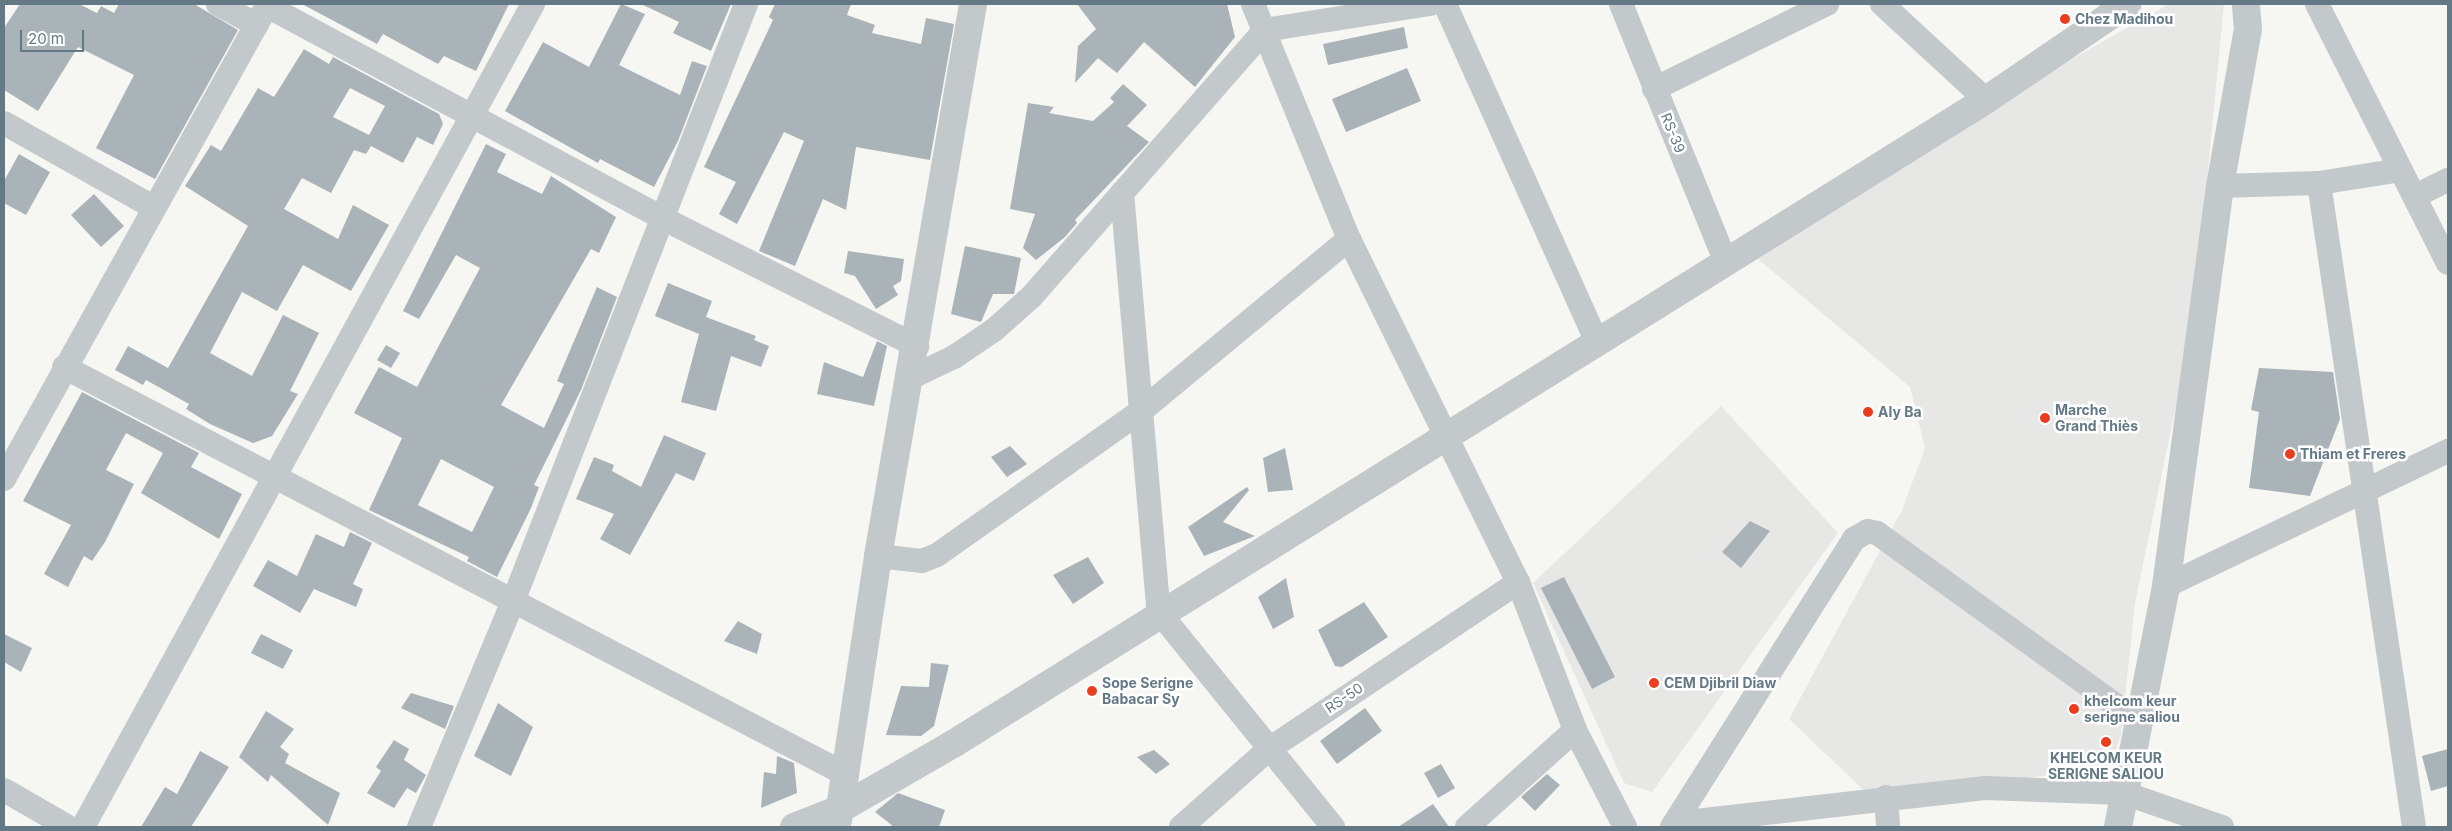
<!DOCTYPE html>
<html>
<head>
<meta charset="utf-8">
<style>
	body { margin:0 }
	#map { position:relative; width:2452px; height:831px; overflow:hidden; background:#f6f6f2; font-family:Inter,sans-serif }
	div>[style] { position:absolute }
	.built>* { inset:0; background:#e7e7e6 }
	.building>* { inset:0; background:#aab4b8 }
	.minor>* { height:24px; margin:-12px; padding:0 12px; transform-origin:12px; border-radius:12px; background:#c3c8ca }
	.tertiary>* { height:28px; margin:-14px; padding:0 14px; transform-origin:14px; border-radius:14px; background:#c3c8ca }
	.dots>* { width:14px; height:14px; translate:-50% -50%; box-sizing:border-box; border:2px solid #fff; border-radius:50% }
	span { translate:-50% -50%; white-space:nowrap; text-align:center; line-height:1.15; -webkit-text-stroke:5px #fff; paint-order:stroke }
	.poi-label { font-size:14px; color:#637985; font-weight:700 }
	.left { translate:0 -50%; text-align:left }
	.street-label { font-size:14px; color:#637985 }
	.frame { position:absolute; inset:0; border:5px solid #637985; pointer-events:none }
	.scale { position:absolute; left:20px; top:30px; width:64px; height:22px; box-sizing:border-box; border:2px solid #637985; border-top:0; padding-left:6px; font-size:15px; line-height:18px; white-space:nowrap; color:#637985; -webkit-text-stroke:4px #fff; paint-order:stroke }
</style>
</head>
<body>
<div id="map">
	<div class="built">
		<div style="clip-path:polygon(2169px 4px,2224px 4px,2193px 324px,2135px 603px,2121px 735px,2106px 777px,2043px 776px,1870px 796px,1789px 719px,1902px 510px,1925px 448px,1910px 387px,1758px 259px,1975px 114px)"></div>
		<div style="clip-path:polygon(1721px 406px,1838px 533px,1652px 792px,1624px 783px,1533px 583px)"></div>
	</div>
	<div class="building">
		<div style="clip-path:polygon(20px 4px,79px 4px,97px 13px,101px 6px,114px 13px,119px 4px,194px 4px,238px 30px,155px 179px,96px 148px,134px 75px,78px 47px,38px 111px,4px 90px,4px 28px)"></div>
		<div style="clip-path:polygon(302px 4px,509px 4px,476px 71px,444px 56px,438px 64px,383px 34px,377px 44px)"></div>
		<div style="clip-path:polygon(621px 4px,645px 14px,619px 65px,680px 95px,692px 61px,707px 66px,678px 141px,654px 187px,600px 159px,598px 163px,505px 111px,543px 42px,589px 67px)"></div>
		<div style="clip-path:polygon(641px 4px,731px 4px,711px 51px,673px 33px,679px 22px)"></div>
		<div style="clip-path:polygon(775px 4px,851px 4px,847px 15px,875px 25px,872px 33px,921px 44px,926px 18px,954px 24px,930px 160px,856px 147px,846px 210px,823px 199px,795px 266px,759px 251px,804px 141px,784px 132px,737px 224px,719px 214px,736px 182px,704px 167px,773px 20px,769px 17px)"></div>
		<div style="clip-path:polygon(1077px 4px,1227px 4px,1235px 37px,1195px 87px,1144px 42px,1117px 73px,1098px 58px,1075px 83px,1078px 46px,1096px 29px)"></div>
		<div style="clip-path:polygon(1404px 27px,1408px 48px,1328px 65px,1323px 44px)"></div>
		<div style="clip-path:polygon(evenodd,304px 49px,329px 64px,333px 57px,439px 114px,443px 124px,433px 145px,417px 137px,403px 163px,371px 146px,366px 154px,354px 150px,331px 193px,302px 178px,284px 209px,338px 239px,353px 205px,389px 225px,351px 291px,303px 265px,277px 311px,242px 292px,210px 353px,252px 376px,283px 315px,319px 333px,290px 391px,298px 394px,272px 436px,253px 443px,210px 424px,186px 409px,189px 404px,146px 380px,143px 385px,115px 370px,128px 346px,168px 368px,248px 226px,185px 186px,211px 145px,221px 151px,258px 88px,274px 97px,304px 49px,350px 88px,385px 106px,369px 135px,333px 117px,350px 88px)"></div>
		<div style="clip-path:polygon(1407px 68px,1421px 101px,1346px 132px,1332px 99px)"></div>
		<div style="clip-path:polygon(1123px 84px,1147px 105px,1127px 126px,1149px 142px,1075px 220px,1077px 223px,1065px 237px,1036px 260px,1023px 248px,1035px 214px,1010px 209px,1028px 103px,1054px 107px,1049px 113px,1093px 121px,1114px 102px,1110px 98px)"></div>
		<div style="clip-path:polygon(evenodd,486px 144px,506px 154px,497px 172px,542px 194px,551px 176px,616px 217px,599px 253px,591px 249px,501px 405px,544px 428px,564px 384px,557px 381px,597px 287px,617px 297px,581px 390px,534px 485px,539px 487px,531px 508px,497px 577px,467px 561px,469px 557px,369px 510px,402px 438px,354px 413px,379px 367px,417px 387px,480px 268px,456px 255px,419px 319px,403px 311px,486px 144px,441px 459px,494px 487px,472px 532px,418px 505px,441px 459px)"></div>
		<div style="clip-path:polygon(19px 154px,50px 172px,26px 215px,4px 203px,4px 181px)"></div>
		<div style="clip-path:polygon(94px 194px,124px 226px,101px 247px,71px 215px)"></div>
		<div style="clip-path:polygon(965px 246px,1021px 258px,1014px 294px,993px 294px,981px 322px,951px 314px)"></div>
		<div style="clip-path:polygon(848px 251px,904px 259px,901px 281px,893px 286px,898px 295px,876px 309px,855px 276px,844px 273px)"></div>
		<div style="clip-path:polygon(668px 283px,712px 301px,706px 317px,756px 336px,754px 340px,769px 346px,761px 367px,731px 356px,716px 411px,681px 402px,699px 334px,655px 316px)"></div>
		<div style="clip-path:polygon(877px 341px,887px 346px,874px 406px,817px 394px,824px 362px,863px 377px)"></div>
		<div style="clip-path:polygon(386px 345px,400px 353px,391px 368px,377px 360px)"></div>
		<div style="clip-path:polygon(2259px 368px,2333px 372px,2340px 419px,2310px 496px,2249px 488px,2259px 412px,2251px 410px)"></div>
		<div style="clip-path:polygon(82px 392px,199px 453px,191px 467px,242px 494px,219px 539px,141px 493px,163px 453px,126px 433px,106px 470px,134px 484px,105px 542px,92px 561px,84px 556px,68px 587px,44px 574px,71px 525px,23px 501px)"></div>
		<div style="clip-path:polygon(664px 435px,706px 453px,694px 481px,676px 473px,630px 555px,600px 539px,614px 514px,576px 499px,594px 457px,614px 465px,612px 471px,641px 487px)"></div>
		<div style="clip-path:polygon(1010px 446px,1027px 464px,1007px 477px,991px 457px)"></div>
		<div style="clip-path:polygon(1285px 448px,1293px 490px,1268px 492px,1263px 458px)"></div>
		<div style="clip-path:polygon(1247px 487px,1249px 490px,1223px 522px,1255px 536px,1204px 556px,1188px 527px)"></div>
		<div style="clip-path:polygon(1750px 521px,1770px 531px,1741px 568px,1722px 552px)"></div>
		<div style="clip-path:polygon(350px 532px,372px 543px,353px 584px,363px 589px,356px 607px,314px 589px,300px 613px,253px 586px,268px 560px,297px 576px,316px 534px,344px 547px)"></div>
		<div style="clip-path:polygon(1088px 557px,1104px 583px,1073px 604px,1053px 575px)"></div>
		<div style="clip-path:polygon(1564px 577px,1615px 677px,1592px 689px,1541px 588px)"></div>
		<div style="clip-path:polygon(1286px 578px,1294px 617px,1273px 629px,1258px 597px)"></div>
		<div style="clip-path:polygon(1364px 602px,1388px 637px,1342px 667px,1335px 666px,1318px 630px)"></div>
		<div style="clip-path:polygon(738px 621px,762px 634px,757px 654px,724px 641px)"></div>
		<div style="clip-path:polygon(4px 634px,32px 648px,21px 672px,4px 662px)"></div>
		<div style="clip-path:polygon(261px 634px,293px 650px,283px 669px,251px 653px)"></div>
		<div style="clip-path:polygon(931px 663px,949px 665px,934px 726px,921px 736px,886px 735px,901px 686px,929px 687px)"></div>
		<div style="clip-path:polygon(411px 693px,454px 706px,445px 729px,401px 708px)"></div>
		<div style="clip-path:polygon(498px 703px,533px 727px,511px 776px,474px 756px)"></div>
		<div style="clip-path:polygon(1365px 708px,1382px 731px,1337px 764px,1320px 741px)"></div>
		<div style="clip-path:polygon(266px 711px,294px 729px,280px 747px,289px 754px,285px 763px,340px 793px,328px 825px,271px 775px,268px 782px,239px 757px)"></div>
		<div style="clip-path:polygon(394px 740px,409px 749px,404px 760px,426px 775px,416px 793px,407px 788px,394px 808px,367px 793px,381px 771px,376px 767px)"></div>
		<div style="clip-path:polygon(2448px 749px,2448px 786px,2431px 791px,2422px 756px)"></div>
		<div style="clip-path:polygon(1154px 750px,1170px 764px,1156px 774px,1137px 757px)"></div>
		<div style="clip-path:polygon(200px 751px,229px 767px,191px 827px,141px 827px,165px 787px,177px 794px)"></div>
		<div style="clip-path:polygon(777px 756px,794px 763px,797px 793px,761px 808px,764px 772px,776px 774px)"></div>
		<div style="clip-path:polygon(1441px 764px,1455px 788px,1438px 798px,1424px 773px)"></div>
		<div style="clip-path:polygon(1547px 774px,1560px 785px,1535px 811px,1521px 797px)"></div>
		<div style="clip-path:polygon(898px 793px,945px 810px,939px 827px,894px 827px,875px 812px)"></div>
		<div style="clip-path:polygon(1433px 804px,1449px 827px,1398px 827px)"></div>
	</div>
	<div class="minor">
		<div style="left:218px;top:4px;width:44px;rotate:28.3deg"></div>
		<div style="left:1253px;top:4px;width:254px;rotate:67.8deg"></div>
		<div style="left:1349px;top:239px;width:382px;rotate:63.8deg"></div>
		<div style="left:1518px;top:582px;width:159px;rotate:68.9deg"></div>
		<div style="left:1575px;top:730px;width:109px;rotate:62.7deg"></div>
		<div style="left:1445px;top:4px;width:368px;rotate:65.8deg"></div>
		<div style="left:1621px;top:4px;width:279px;rotate:67.9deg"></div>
		<div style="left:1882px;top:4px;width:142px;rotate:42.7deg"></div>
		<div style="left:2317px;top:4px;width:290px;rotate:63.2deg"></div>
		<div style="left:267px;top:6px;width:446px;rotate:28.2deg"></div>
		<div style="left:660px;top:217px;width:288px;rotate:26.7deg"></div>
		<div style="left:1654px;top:89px;width:193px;rotate:-26.2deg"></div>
		<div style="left:4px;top:123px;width:171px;rotate:29.4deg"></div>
		<div style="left:2319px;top:183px;width:651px;rotate:81.61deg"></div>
		<div style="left:2220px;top:186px;width:99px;rotate:-1.7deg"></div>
		<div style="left:2319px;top:183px;width:82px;rotate:-9.1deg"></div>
		<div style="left:1122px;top:193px;width:421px;rotate:85deg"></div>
		<div style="left:1159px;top:612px;width:277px;rotate:51deg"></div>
		<div style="left:2415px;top:196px;width:37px;rotate:-26deg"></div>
		<div style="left:64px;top:367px;width:883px;rotate:27.52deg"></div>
		<div style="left:912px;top:377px;width:47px;rotate:-25.5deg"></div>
		<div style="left:954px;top:357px;width:48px;rotate:-34deg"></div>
		<div style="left:994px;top:330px;width:51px;rotate:-41.8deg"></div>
		<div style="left:1032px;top:296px;width:354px;rotate:-48.8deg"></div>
		<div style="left:1265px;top:30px;width:167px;rotate:-9deg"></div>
		<div style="left:4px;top:479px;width:543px;rotate:-60.94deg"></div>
		<div style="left:878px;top:556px;width:44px;rotate:6.5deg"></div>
		<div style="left:922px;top:561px;width:16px;rotate:-22deg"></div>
		<div style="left:937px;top:555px;width:250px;rotate:-35.2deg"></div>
		<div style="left:1141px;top:411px;width:270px;rotate:-39.6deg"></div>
		<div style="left:2166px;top:586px;width:313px;rotate:-25.6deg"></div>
		<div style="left:4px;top:790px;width:74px;rotate:30deg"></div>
		<div style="left:1886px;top:797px;width:30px;rotate:86deg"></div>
		<div style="left:1678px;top:823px;width:309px;rotate:-6.5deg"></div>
		<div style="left:1985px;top:788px;width:139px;rotate:2.1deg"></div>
		<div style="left:2124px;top:793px;width:104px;rotate:19.1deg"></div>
		<div style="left:83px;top:827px;width:938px;rotate:-61.33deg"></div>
		<div style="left:419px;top:827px;width:242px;rotate:-67.4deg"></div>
		<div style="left:512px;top:604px;width:644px;rotate:-68.69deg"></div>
		<div style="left:1181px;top:827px;width:118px;rotate:-41.6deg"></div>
		<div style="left:1269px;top:749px;width:300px;rotate:-33.8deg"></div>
		<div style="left:1467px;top:827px;width:145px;rotate:-41.9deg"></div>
		<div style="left:1672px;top:827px;width:341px;rotate:-57.7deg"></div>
		<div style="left:1854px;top:539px;width:16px;rotate:-30deg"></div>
		<div style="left:1868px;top:531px;width:9px;rotate:13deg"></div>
		<div style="left:1877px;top:533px;width:324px;rotate:35.8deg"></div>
	</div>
	<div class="tertiary">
		<div style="left:838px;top:821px;width:268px;rotate:-81.4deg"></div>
		<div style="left:878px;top:556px;width:560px;rotate:-80.23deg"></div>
		<div style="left:794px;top:827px;width:49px;rotate:-21.4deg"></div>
		<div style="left:840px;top:809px;width:130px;rotate:-29.9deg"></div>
		<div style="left:953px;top:744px;width:1217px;rotate:-31.94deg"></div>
		<div style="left:1986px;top:100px;width:171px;rotate:-34.2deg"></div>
		<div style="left:2118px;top:827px;width:246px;rotate:-78.7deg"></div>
		<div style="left:2166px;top:586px;width:404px;rotate:-82.3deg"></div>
		<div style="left:2220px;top:186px;width:159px;rotate:-79.9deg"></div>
		<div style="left:2248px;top:29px;width:25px;rotate:-95deg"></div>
	</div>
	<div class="dots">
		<div style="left:2065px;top:19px;background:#eb3c1d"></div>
		<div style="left:1868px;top:412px;background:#eb3c1d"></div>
		<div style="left:2045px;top:418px;background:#eb3c1d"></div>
		<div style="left:2290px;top:454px;background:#eb3c1d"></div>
		<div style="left:1654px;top:683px;background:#eb3c1d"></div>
		<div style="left:1092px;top:691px;background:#eb3c1d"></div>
		<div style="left:2074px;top:709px;background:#eb3c1d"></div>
		<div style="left:2106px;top:742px;background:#eb3c1d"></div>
	</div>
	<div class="poi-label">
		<span class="left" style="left:2075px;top:19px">Chez Madihou</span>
		<span class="left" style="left:2055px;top:418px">Marche<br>Grand Thiès</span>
		<span class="left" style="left:1878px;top:412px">Aly Ba</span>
		<span class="left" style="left:2300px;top:454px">Thiam et Freres</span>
		<span class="left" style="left:1102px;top:691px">Sope Serigne<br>Babacar Sy</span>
		<span class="left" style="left:1664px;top:683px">CEM Djibril Diaw</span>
		<span class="left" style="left:2084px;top:709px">khelcom keur<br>serigne saliou</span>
		<span style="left:2106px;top:766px">KHELCOM KEUR<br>SERIGNE SALIOU</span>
	</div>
	<div class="street-label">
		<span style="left:1673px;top:133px;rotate:68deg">RS-39</span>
		<span style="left:1344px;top:698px;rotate:-34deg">RS-50</span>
	</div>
	<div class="frame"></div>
	<div class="scale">20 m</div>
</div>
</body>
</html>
